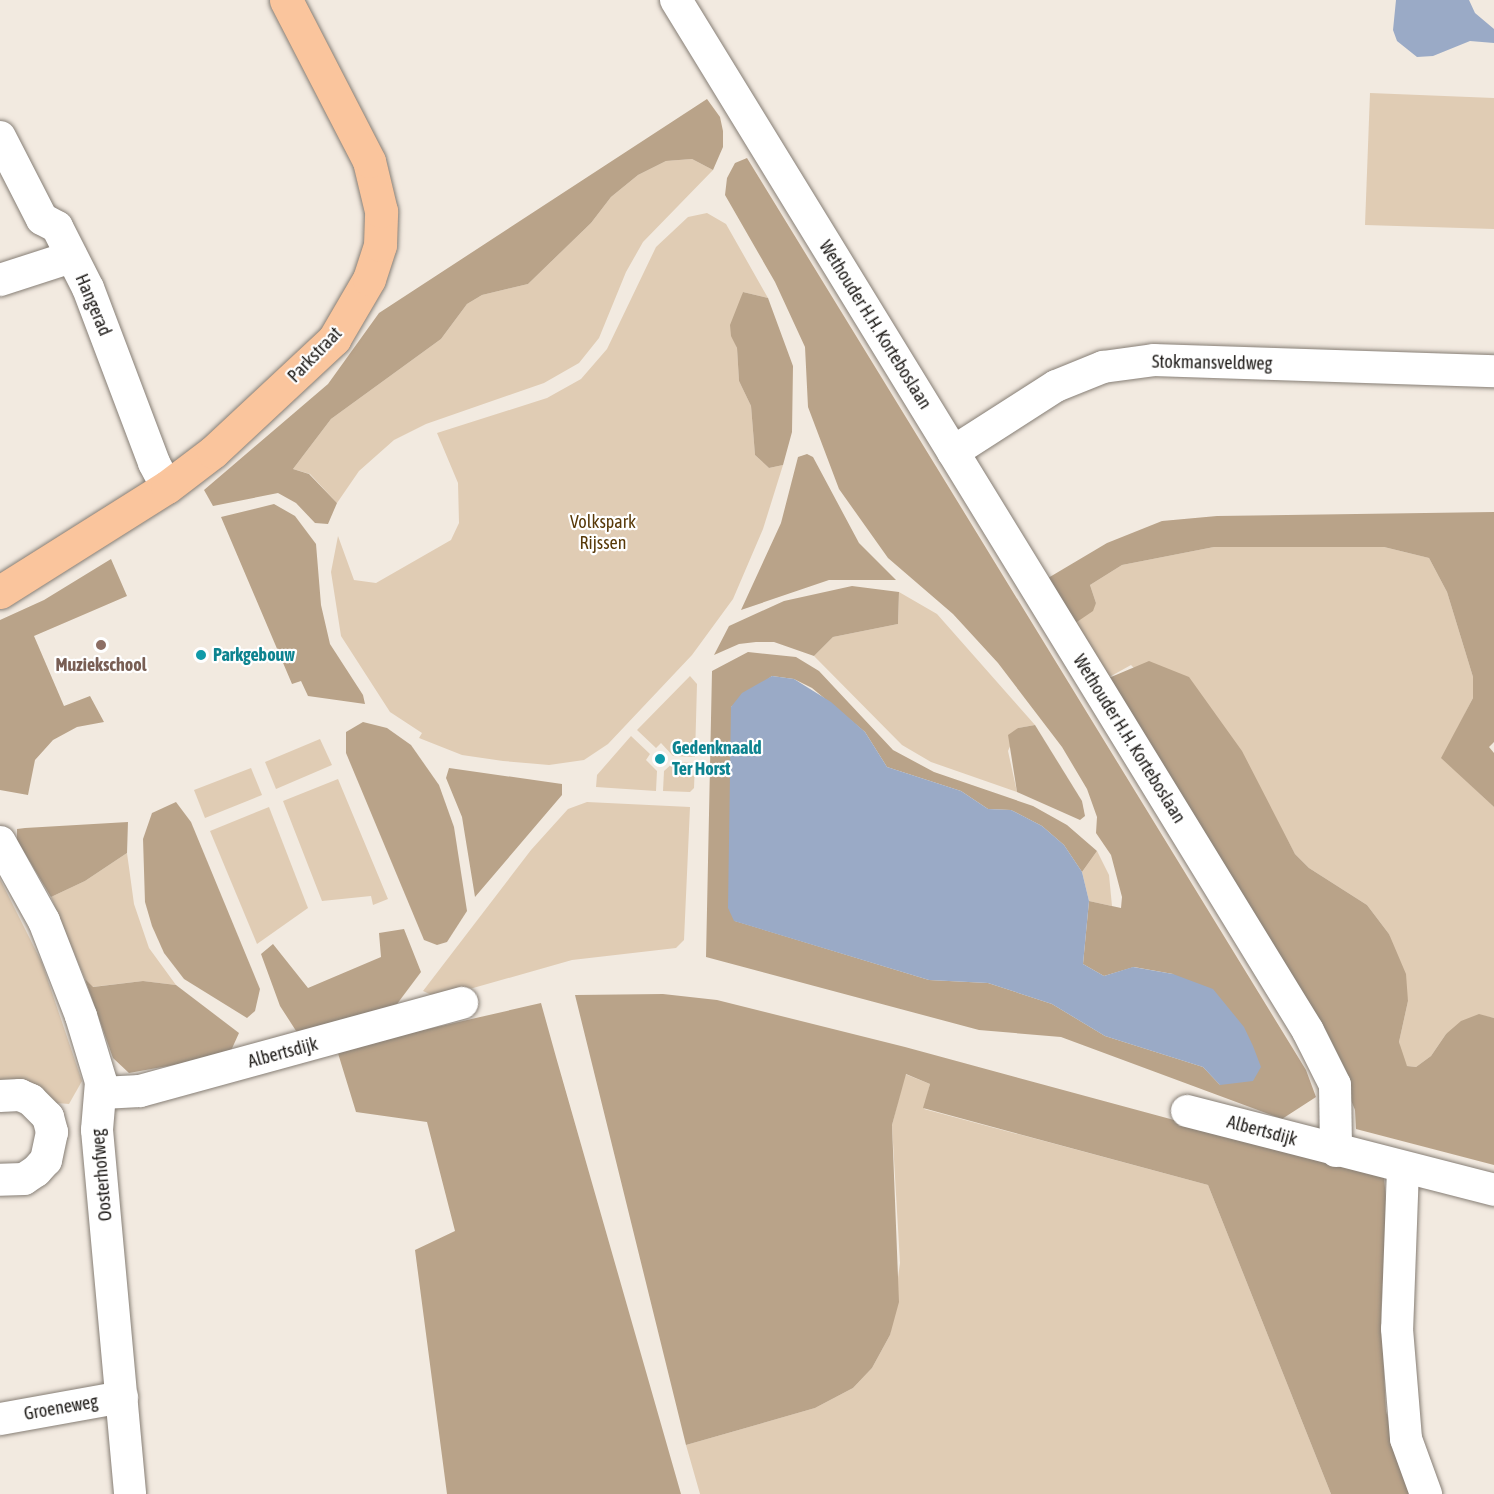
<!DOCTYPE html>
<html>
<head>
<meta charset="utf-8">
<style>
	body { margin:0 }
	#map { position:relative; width:1494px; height:1494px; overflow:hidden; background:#f2eae0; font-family:"Asap Condensed",sans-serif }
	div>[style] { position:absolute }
	.green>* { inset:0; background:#e0ccb4 }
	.forest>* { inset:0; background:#b9a389 }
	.water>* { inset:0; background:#9aaac6 }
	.roads { filter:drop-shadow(0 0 2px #867e75) drop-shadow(0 0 2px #867e75) }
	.minor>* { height:32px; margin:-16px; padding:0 16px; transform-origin:16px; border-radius:16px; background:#fff }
	.major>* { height:33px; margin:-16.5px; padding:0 16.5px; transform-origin:16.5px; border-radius:16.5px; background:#fac59d }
	.dots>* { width:16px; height:16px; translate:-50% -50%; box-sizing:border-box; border:3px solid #fff; border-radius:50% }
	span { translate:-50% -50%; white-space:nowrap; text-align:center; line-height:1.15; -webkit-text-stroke:4.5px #fff; paint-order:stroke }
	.street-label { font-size:18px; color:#1e1b18 }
	.park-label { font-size:18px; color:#583908 }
	.culture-label { font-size:18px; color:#0d838f; font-weight:700 }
	.left { translate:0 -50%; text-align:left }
	.education-label { font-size:18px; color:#785e54; font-weight:700 }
</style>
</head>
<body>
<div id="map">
	<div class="green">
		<div style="clip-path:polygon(1370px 93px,1494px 98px,1494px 229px,1365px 225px)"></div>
		<div style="clip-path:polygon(692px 159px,713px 170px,643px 242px,626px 272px,599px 338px,579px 363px,544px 383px,426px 424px,394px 440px,359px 471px,337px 503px,310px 474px,293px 469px,331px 419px,441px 339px,467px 304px,482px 295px,528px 284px,591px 223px,611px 197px,638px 175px,666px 161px)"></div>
		<div style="clip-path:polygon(707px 213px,726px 224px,768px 298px,743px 292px,732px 336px,737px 348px,739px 381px,751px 406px,755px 455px,769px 468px,783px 465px,763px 529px,733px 599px,692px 655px,608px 744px,584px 760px,549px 765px,503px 761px,462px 755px,419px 738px,422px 733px,390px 712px,341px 636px,331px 572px,338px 536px,354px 580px,376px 583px,451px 540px,459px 523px,458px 483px,437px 433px,547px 398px,581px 379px,607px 349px,656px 247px,688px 217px)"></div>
		<div style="clip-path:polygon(1214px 547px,1384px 547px,1429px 558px,1447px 592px,1473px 677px,1473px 698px,1442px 758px,1494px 807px,1494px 1018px,1479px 1015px,1446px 1034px,1431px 1056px,1416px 1067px,1407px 1066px,1402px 1059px,1399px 1042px,1408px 1001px,1389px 934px,1367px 905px,1309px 868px,1295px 854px,1276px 819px,1131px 665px,1104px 680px,1071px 626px,1096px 603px,1090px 585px,1122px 565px)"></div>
		<div style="clip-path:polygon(899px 592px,937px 614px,1035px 725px,1018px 728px,1008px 751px,1017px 792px,931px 762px,902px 745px,814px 656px,833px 637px,898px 624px)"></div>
		<div style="clip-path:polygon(690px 676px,697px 684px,695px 757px,673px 756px,661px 743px,656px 748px,637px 730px)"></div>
		<div style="clip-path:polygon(631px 736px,650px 754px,646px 760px,657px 771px,656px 791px,596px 787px,597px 775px)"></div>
		<div style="clip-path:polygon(320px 739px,332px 765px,276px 789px,265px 762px)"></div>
		<div style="clip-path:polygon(674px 762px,695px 763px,694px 788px,690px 792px,663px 791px,664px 771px)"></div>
		<div style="clip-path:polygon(251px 768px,262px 795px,205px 818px,194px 790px)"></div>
		<div style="clip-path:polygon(338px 779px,388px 899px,373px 905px,371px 896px,322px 901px,283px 801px)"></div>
		<div style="clip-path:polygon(587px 802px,690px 807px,684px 940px,676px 948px,572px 960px,438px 998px,423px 991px,531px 850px,568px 809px)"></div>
		<div style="clip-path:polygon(269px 807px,308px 908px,257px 944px,210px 831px)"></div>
		<div style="clip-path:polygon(1097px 851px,1109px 875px,1112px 906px,1089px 901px,1082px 872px)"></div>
		<div style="clip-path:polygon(127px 853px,134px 904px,149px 948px,176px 985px,143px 981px,92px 987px,85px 979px,51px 897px,85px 881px)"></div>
		<div style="clip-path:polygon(0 879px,42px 963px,82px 1081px,69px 1104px,44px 1102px,0 1088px)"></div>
		<div style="clip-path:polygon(905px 1074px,930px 1084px,924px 1109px,1208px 1185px,1331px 1494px,700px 1494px,686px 1445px,815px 1408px,853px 1388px,872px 1368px,890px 1335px,900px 1263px,892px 1125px)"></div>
	</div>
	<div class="forest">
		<div style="clip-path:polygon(707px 99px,720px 117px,723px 131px,723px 147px,713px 170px,692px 159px,666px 161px,638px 175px,611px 197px,591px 223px,528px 284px,482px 295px,467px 304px,441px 339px,331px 419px,293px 469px,309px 474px,337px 503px,328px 524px,315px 523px,296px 503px,278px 493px,213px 506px,204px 490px,328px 384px,379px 313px)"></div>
		<div style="clip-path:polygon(747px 158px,1306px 1070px,1316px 1097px,1282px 1119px,1061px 1037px,979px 1030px,706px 957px,712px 671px,748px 652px,796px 657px,819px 671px,893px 750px,934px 772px,1033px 806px,1067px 825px,1097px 851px,1082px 872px,1064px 845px,1042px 826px,1011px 810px,988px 809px,961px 791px,887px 767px,865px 732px,812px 688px,794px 679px,772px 676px,731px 707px,735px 921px,929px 980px,988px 983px,1052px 1004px,1105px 1036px,1203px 1067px,1220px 1085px,1173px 974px,1134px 967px,1104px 976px,1083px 964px,1089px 901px,1121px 908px,1122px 897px,1111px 855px,1096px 833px,1097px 817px,1087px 789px,1062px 747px,998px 663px,953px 614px,888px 558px,839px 489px,808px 407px,805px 347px,775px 282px,725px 195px,727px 178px,735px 163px)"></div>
		<div style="clip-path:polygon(743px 292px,768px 298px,793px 366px,792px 432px,783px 465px,769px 468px,755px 455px,751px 406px,739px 381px,737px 348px,731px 336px,730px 325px)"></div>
		<div style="clip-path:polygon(807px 454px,813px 457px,859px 543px,896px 580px,829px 580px,741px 610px,781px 523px,798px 457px)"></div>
		<div style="clip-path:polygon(274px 504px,295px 516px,316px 544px,321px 605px,330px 644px,363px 695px,365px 704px,308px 696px,301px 681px,292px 684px,221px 517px)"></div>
		<div style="clip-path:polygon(1494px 512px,1494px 742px,1489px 747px,1494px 753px,1494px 807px,1441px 758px,1473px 698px,1473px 677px,1447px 592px,1429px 558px,1384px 547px,1214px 547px,1122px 565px,1090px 585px,1096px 603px,1093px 611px,1071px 626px,1043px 581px,1107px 543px,1162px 521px,1217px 516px)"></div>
		<div style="clip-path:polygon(111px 559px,127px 596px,34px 636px,64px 706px,90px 696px,104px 722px,77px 727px,53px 740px,35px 760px,28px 795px,0 790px,0 620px,44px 600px)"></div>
		<div style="clip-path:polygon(852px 586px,899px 592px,898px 624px,833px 637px,814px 656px,774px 642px,756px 642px,739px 644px,714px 655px,729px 626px,784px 601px)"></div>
		<div style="clip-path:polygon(1149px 661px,1189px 677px,1242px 751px,1295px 854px,1309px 868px,1367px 905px,1389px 934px,1406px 974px,1408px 1001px,1399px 1042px,1407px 1066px,1416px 1067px,1431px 1056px,1446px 1034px,1461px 1021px,1479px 1014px,1494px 1018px,1494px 1165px,1356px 1129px,1355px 1110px,1346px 1088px,1104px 680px)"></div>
		<div style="clip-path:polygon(363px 722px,387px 728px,411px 745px,439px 785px,454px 827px,467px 911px,447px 942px,437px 945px,424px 940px,346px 753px,346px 732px)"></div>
		<div style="clip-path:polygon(1035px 725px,1082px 801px,1085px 816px,1080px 820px,1017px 792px,1008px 735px,1018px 728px)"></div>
		<div style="clip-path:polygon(449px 768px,562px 784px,562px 795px,475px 897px,462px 817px,446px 778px)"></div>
		<div style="clip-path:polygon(176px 802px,191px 822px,260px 989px,255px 1011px,247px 1018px,184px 979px,164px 953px,152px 926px,145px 902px,143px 839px,152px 813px)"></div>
		<div style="clip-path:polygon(128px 822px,127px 853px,85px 881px,51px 897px,17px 840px,17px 829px,25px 828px)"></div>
		<div style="clip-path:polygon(404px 929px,421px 972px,391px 1012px,300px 1037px,280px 1006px,261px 954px,273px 944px,308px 988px,381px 957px,379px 933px)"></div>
		<div style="clip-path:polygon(85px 979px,93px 987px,143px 981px,176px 985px,239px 1033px,229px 1055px,129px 1073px,113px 1058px)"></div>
		<div style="clip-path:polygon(663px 994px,717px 1000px,905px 1047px,1384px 1177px,1387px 1210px,1381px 1313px,1386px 1411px,1411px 1494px,1331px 1494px,1208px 1185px,923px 1108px,930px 1084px,906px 1074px,892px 1125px,899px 1302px,890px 1335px,872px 1368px,853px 1388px,815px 1408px,686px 1445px,575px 995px)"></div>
		<div style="clip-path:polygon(541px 1003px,556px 1057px,681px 1494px,447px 1494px,415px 1250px,455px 1231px,427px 1122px,356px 1112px,337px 1050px)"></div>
	</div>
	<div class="water">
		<div style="clip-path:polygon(1396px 0,1469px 0,1475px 13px,1494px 29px,1494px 43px,1470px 41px,1433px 56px,1417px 57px,1397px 41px,1393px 30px)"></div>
		<div style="clip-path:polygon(772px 676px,794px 679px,831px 702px,865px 732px,887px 767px,961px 791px,988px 809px,1011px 810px,1042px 826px,1064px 845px,1082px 872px,1089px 901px,1083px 964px,1104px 976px,1133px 967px,1173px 974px,1213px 989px,1244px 1027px,1253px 1046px,1261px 1067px,1253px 1081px,1220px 1085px,1203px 1067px,1105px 1036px,1052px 1004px,988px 983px,929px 980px,734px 921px,728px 908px,731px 707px,742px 693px)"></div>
	</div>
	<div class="roads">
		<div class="minor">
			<div style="left:676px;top:0;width:1209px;rotate:58.49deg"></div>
			<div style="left:1308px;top:1031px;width:60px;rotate:63.4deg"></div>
			<div style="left:1335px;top:1085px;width:66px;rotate:89.1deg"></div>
			<div style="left:0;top:137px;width:92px;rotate:62.9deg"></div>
			<div style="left:42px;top:219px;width:17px;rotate:28deg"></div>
			<div style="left:57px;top:227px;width:68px;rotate:63.1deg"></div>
			<div style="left:88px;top:288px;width:187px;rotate:69.3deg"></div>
			<div style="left:154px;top:463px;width:27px;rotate:62deg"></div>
			<div style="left:0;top:280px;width:75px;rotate:-17.9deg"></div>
			<div style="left:953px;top:452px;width:122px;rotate:-32.7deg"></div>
			<div style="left:1056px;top:386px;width:51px;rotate:-22deg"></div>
			<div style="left:1103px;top:367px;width:51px;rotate:-7.8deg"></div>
			<div style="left:1154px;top:360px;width:340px;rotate:1.9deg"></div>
			<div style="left:0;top:842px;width:90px;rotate:60.9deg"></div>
			<div style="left:44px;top:921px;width:102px;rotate:68.7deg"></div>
			<div style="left:81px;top:1016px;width:69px;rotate:73.1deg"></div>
			<div style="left:101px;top:1082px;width:48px;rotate:94.8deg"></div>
			<div style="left:97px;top:1130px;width:365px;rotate:84.8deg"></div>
			<div style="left:102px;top:1093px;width:38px;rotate:-3deg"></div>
			<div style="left:140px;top:1091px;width:334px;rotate:-15.3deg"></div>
			<div style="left:0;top:1096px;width:20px;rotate:-3deg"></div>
			<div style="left:20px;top:1095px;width:12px;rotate:24deg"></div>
			<div style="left:31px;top:1100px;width:24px;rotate:45deg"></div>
			<div style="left:48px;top:1117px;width:16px;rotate:75deg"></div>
			<div style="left:52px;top:1132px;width:29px;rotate:102deg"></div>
			<div style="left:46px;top:1160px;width:15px;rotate:132deg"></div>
			<div style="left:36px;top:1171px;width:14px;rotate:146deg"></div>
			<div style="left:24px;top:1179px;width:24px;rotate:178deg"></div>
			<div style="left:1187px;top:1111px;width:317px;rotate:14.4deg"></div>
			<div style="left:1403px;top:1169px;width:160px;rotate:92.1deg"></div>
			<div style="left:1397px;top:1329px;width:110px;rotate:85.3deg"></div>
			<div style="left:1406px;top:1439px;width:59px;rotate:70deg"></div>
			<div style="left:0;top:1419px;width:124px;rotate:-10.2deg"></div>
		</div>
		<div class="major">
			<div style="left:0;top:592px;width:197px;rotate:-32.2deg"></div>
			<div style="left:167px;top:487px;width:58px;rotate:-37.3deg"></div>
			<div style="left:213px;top:452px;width:166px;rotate:-43deg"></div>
			<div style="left:334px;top:339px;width:69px;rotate:-59.7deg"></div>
			<div style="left:369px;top:279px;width:36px;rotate:-72deg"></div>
			<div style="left:380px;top:245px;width:34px;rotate:-88deg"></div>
			<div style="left:381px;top:211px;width:51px;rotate:-103.5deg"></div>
			<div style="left:369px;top:161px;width:181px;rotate:-117.3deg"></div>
		</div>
	</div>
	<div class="dots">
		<div style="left:101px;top:645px;background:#8d6e63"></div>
		<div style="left:201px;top:655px;background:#0f9aa8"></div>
		<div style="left:660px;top:759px;background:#0f9aa8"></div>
	</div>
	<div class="street-label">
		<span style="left:93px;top:305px;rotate:67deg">Hangerad</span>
		<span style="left:875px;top:325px;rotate:58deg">Wethouder H.H. Korteboslaan</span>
		<span style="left:315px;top:355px;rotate:-46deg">Parkstraat</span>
		<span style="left:1212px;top:363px;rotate:1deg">Stokmansveldweg</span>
		<span style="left:1129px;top:739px;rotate:58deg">Wethouder H.H. Korteboslaan</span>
		<span style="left:283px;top:1053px;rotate:-15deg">Albertsdijk</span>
		<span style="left:1262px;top:1131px;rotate:15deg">Albertsdijk</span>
		<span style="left:102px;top:1175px;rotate:-95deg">Oosterhofweg</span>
		<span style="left:61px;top:1408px;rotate:-10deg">Groeneweg</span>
	</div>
	<div class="park-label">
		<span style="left:603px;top:533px">Volkspark<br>Rijssen</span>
	</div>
	<div class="culture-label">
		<span class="left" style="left:213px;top:655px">Parkgebouw</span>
		<span class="left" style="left:672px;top:759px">Gedenknaald<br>Ter Horst</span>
	</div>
	<div class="education-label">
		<span style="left:101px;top:665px">Muziekschool</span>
	</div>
</div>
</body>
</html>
